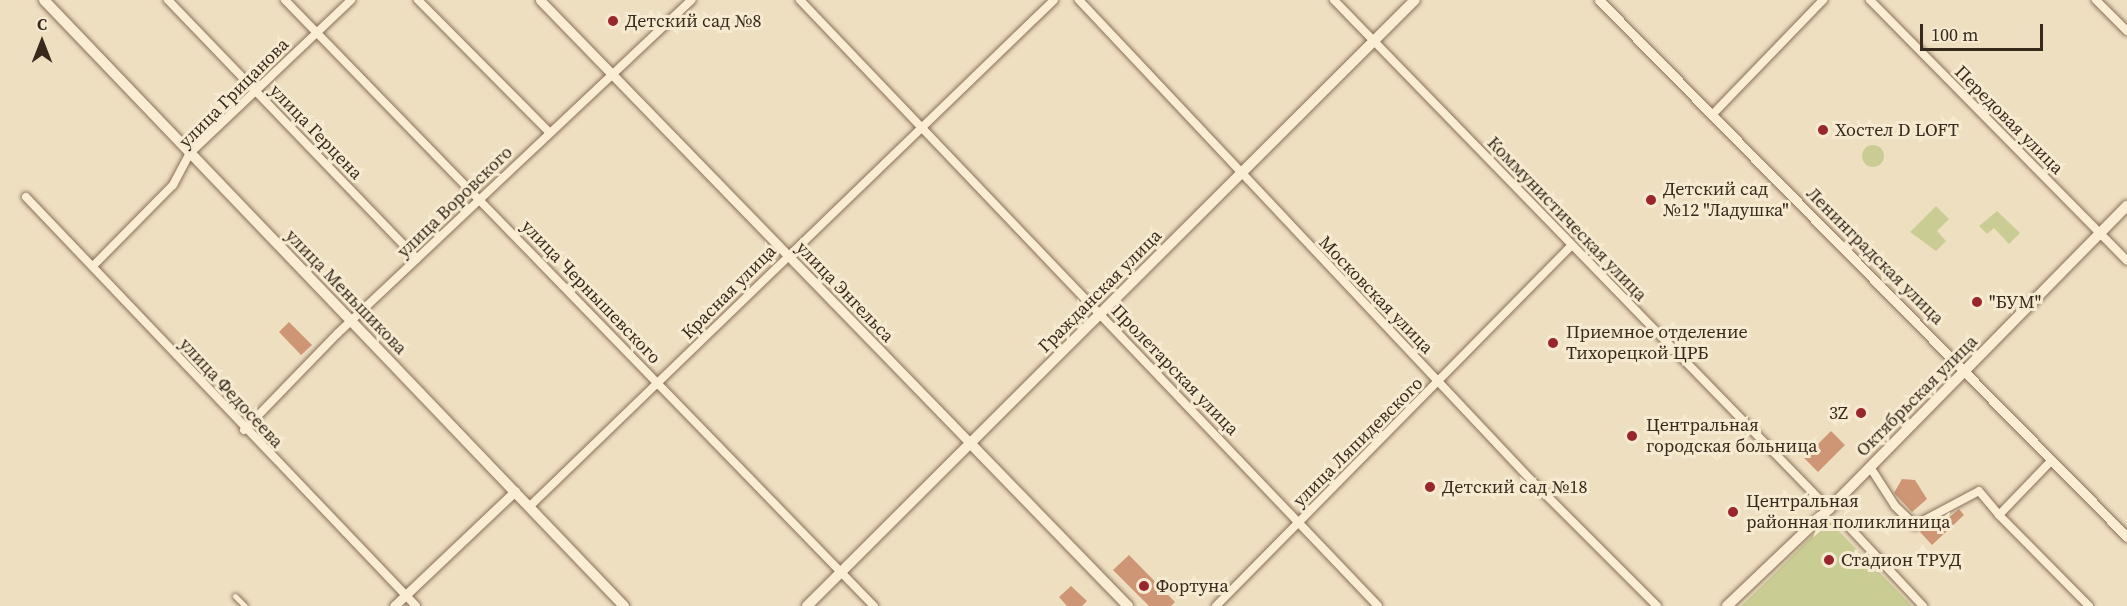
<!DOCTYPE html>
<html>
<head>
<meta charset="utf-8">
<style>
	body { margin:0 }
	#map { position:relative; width:2127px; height:606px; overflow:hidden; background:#efdfc1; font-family:"Source Serif 4",serif }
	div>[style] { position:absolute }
	.green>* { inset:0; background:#c9cd94 }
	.round { border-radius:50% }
	.building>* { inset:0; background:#ce9675 }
	.roads { filter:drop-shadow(0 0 2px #897058) drop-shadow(0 0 2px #897058) }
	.pedestrian>* { height:5px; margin:-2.5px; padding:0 2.5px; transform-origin:2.5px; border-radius:2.5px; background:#faedd4 }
	.minor>* { height:8px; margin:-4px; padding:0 4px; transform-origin:4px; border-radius:4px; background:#faedd4 }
	.tertiary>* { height:9px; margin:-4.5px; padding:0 4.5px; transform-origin:4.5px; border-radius:4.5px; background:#faedd4 }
	.secondary>* { height:10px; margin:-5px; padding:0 5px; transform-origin:5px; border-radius:5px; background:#faedd4 }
	.dots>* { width:16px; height:16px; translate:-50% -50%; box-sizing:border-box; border:3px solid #f6ead0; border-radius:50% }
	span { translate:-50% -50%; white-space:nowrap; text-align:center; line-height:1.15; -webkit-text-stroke:6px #f6ead0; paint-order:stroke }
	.poi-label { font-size:18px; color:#38291d }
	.left { translate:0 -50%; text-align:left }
	.right { translate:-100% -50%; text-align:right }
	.street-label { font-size:18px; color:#38291d }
	.north { position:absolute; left:12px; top:12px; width:60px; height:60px; -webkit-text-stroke:4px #f6ead0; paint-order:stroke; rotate:0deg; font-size:16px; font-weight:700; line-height:24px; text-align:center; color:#38291d }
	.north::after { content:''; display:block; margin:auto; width:21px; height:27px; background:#38291d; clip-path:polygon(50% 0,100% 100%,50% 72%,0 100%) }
	.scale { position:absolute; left:1920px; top:24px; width:123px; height:27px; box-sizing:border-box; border:3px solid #38291d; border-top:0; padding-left:8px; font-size:18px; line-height:21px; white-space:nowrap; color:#38291d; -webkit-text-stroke:4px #f6ead0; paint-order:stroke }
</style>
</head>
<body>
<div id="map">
	<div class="green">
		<div class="round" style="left:1862px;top:145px;width:22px;height:22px"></div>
		<div style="clip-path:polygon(1936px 206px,1949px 219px,1937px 231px,1946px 241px,1936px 251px,1910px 232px)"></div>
		<div style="clip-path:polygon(1997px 211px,2020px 233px,2009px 244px,1994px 228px,1987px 234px,1979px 226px)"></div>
		<div style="clip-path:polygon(1828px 520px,1912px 606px,1741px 606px,1762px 586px)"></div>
	</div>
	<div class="building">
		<div style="clip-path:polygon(289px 322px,312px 345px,301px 355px,279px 332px)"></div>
		<div style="clip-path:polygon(1831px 431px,1845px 445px,1818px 472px,1804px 458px)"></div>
		<div style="clip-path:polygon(1902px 479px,1915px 480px,1927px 499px,1912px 512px,1894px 493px)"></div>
		<div style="clip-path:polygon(1959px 509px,1964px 515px,1932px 545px,1920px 532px,1929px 524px,1940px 525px)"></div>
		<div style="clip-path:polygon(1129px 555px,1175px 602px,1171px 606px,1149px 606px,1113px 570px)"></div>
		<div style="clip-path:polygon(1071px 586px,1087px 601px,1082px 606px,1067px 606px,1059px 597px)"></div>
	</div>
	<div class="roads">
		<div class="pedestrian">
			<div style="left:235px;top:596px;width:14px;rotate:45deg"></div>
		</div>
		<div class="minor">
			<div style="left:168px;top:0;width:359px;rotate:46.1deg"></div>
			<div style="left:285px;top:0;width:845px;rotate:45.82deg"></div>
			<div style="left:418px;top:0;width:186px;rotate:45.2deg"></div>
			<div style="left:800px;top:0;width:837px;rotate:46.35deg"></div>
			<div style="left:1079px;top:0;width:659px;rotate:46.72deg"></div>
			<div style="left:1531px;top:480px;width:178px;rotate:45deg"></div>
			<div style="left:1334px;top:0;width:710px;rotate:45.8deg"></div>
			<div style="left:1870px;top:0;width:366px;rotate:45.4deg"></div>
			<div style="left:2096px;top:0;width:44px;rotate:45deg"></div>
			<div style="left:1712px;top:115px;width:160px;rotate:-46deg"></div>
			<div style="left:26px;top:197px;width:565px;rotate:46.36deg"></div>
			<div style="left:94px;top:265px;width:112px;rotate:-45.4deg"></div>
			<div style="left:173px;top:185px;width:36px;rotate:-62deg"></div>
			<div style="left:190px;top:153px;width:222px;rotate:-43.5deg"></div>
			<div style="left:244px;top:430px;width:134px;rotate:-45.9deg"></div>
			<div style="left:337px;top:334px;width:487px;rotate:-43.3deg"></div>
			<div style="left:1870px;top:467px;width:46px;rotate:57.3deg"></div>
			<div style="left:1895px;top:506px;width:28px;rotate:44deg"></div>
			<div style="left:1915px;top:525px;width:72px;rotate:-28deg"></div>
			<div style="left:1979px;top:491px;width:31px;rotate:50deg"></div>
			<div style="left:1999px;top:515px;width:76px;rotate:-46.1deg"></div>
			<div style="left:530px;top:506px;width:728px;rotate:-44deg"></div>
			<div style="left:1999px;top:515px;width:128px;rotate:45.3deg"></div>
			<div style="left:1850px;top:528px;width:107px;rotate:46.9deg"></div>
			<div style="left:1216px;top:606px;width:506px;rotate:-45.4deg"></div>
		</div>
		<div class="tertiary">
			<div style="left:540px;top:0;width:617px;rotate:45.85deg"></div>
			<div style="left:1599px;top:0;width:753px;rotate:45.48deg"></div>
			<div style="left:394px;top:606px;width:167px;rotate:-43.5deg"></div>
		</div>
		<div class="secondary">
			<div style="left:44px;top:0;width:839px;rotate:46.26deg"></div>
			<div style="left:970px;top:443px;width:227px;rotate:45.9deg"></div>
			<div style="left:807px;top:606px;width:858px;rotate:-44.91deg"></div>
			<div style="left:1727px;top:606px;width:141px;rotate:-43.6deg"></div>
			<div style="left:1829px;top:509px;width:425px;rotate:-45.5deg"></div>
		</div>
	</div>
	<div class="dots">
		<div style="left:613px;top:21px;background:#99262c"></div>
		<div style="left:1823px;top:130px;background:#99262c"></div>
		<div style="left:1651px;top:200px;background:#99262c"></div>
		<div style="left:1977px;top:302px;background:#99262c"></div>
		<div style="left:1553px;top:343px;background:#99262c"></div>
		<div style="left:1861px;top:413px;background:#99262c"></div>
		<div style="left:1632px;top:436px;background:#99262c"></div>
		<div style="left:1430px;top:487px;background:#99262c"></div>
		<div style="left:1733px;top:512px;background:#99262c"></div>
		<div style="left:1829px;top:560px;background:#99262c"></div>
		<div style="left:1144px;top:586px;background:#99262c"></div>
	</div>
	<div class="poi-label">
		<span class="left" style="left:625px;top:21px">Детский сад №8</span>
		<span class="left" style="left:1835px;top:130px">Хостел D LOFT</span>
		<span class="left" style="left:1663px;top:200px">Детский сад<br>№12 "Ладушка"</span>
		<span class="left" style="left:1989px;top:302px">"БУМ"</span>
		<span class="left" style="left:1566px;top:343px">Приемное отделение<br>Тихорецкой ЦРБ</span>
		<span class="right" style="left:1848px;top:413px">3Z</span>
		<span class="left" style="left:1646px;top:436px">Центральная<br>городская больница</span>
		<span class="left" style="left:1442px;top:487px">Детский сад №18</span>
		<span class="left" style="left:1746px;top:512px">Центральная<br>районная поликлиница</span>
		<span class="left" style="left:1841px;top:560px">Стадион ТРУД</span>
		<span class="left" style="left:1156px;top:586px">Фортуна</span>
	</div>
	<div class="street-label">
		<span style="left:234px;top:93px;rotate:-45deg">улица Грицанова</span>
		<span style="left:2009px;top:120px;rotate:45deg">Передовая улица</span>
		<span style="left:316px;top:132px;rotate:46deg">улица Герцена</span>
		<span style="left:455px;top:202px;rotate:-44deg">улица Воровского</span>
		<span style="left:1567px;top:219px;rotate:46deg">Коммунистическая улица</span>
		<span style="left:1875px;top:256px;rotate:45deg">Ленинградская улица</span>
		<span style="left:1100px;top:291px;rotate:-45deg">Гражданская улица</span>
		<span style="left:346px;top:292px;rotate:46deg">улица Меньшикова</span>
		<span style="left:591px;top:292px;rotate:46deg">улица Чернышевского</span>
		<span style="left:729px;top:292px;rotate:-45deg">Красная улица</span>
		<span style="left:845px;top:292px;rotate:46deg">улица Энгельса</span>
		<span style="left:1376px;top:295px;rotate:46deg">Московская улица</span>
		<span style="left:1175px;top:370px;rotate:46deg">Пролетарская улица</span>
		<span style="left:231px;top:393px;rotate:47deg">улица Федосеева</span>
		<span style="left:1917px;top:396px;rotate:-45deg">Октябрьская улица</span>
		<span style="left:1358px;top:442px;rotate:-45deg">улица Ляпидевского</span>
	</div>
	<div class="north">С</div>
	<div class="scale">100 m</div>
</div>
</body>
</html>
